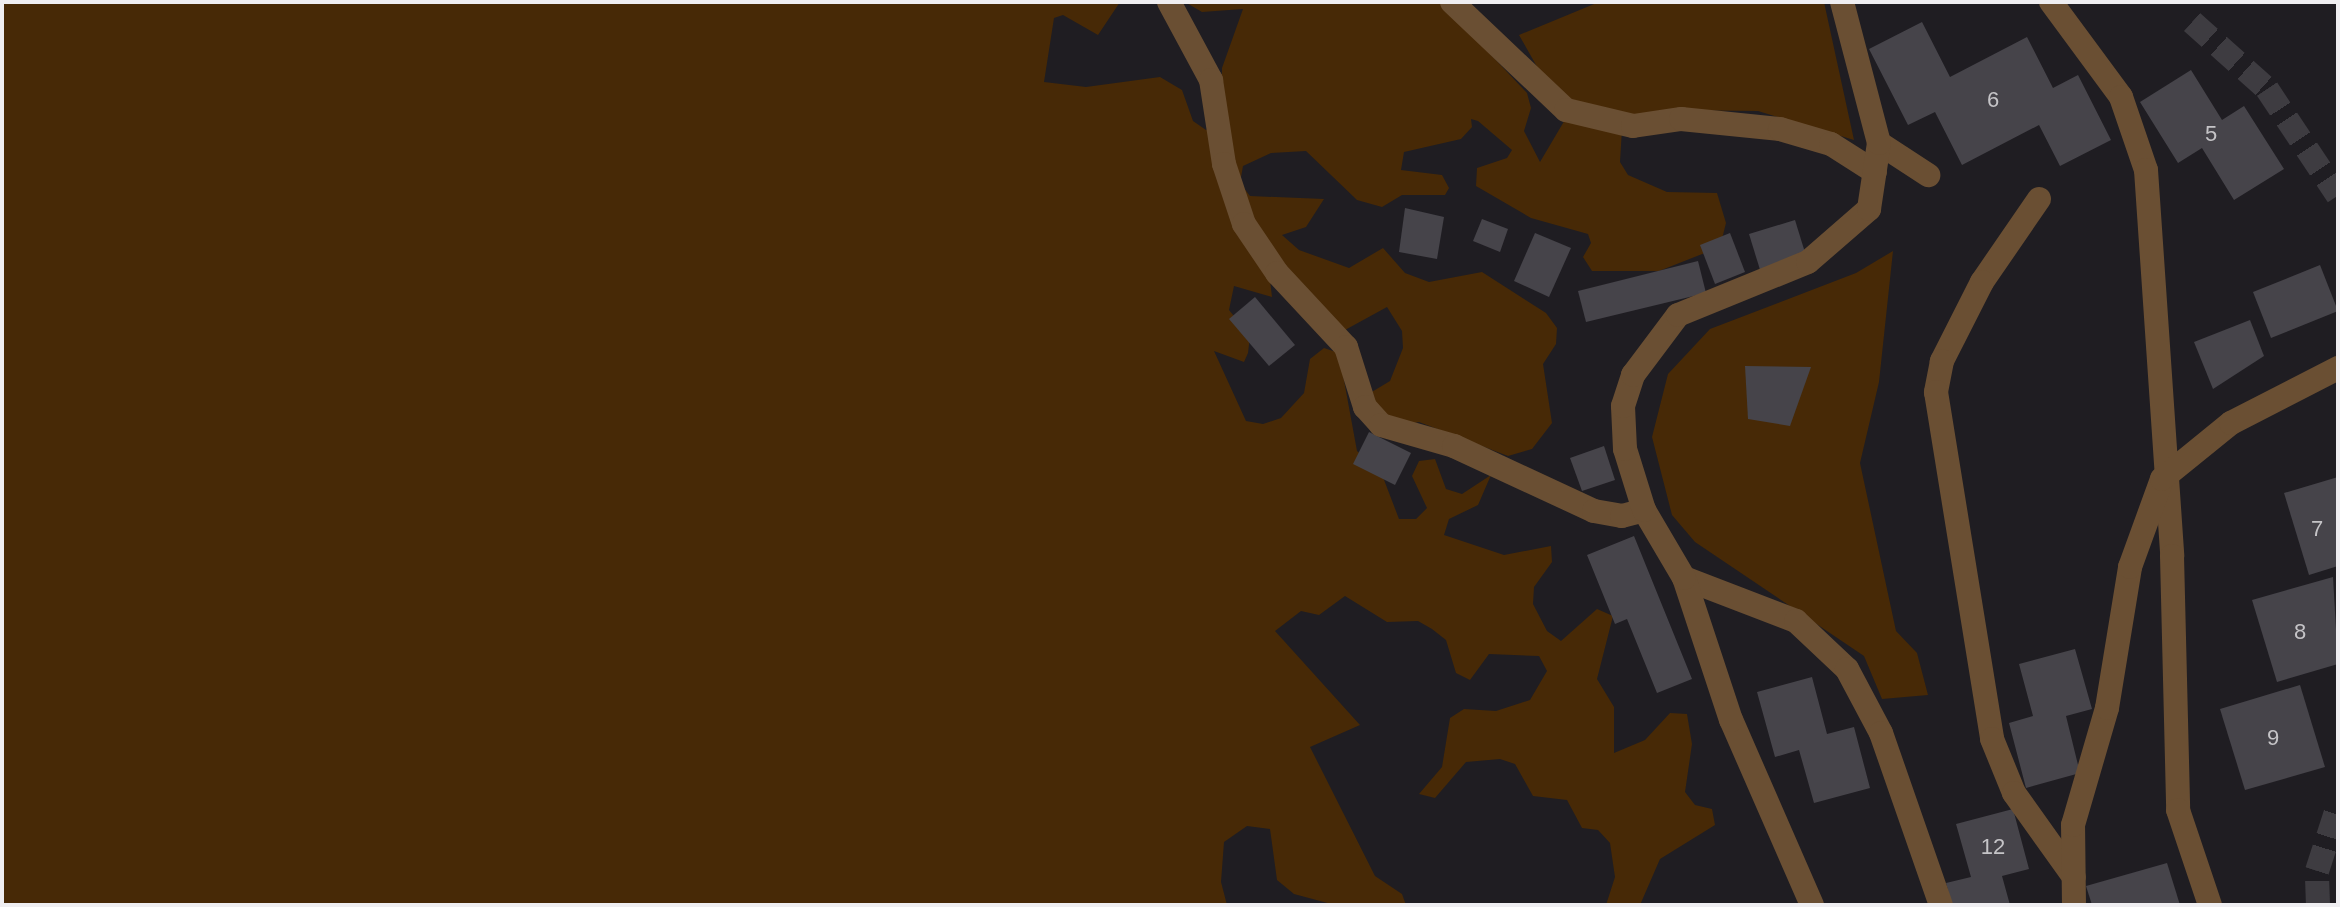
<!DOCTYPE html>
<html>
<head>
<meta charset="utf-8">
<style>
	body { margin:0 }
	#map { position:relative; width:2340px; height:907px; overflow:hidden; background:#1f1d22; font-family:Arial,sans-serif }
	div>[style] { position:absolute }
	.green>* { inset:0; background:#472906 }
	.building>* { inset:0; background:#46444a }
	.street-tunnel>* { height:24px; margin-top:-12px; transform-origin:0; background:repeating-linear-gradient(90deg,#3e3c41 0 24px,transparent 0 36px) }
	.street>* { height:24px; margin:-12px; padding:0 12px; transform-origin:12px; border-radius:12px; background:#6a4f33 }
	span { translate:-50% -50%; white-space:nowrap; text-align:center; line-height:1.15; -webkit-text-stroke:7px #08080a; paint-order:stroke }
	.number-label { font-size:22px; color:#c5c4c7 }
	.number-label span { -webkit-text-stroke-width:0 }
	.frame { position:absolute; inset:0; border:4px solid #efeef1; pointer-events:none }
</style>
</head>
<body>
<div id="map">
	<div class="green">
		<div style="clip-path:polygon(2px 2px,1120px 2px,1098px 35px,1063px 15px,1054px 18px,1044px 82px,1086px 87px,1160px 77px,1182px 90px,1193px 121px,1206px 130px,1221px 126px,1222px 68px,1243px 9px,1202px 12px,1185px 2px,1441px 2px,1527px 93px,1531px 108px,1524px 131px,1540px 162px,1566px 118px,1519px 35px,1599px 2px,1824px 2px,1854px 140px,1758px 111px,1668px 110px,1622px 129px,1620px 162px,1628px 175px,1667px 192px,1717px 193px,1726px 223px,1720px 247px,1659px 271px,1592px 271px,1583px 257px,1591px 243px,1588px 234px,1531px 218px,1476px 186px,1477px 168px,1507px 158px,1512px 150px,1478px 121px,1471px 119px,1472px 127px,1461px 139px,1404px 152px,1401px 170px,1442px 175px,1449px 188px,1445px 195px,1402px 195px,1382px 207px,1357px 200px,1306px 151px,1271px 153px,1243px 166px,1240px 183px,1250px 196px,1324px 199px,1306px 227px,1282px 235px,1299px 250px,1349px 268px,1383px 248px,1405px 273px,1429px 282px,1482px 272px,1546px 313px,1557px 328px,1556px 344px,1543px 364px,1552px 423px,1532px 449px,1508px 456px,1419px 422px,1386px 429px,1370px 393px,1390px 381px,1403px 348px,1402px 331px,1387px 307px,1345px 330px,1270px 280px,1272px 297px,1234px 286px,1229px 310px,1250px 336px,1248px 353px,1244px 362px,1214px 351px,1246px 421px,1263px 424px,1281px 418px,1304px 393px,1310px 359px,1324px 348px,1339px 353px,1357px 451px,1381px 472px,1399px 519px,1416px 519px,1427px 508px,1412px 476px,1419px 461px,1435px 459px,1446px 489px,1462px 494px,1491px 475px,1478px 505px,1449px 519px,1444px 535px,1504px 555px,1551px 546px,1552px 562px,1534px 587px,1533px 604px,1547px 631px,1561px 641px,1597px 609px,1613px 616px,1597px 679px,1614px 707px,1614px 753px,1645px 740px,1670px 713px,1687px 714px,1692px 744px,1685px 792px,1695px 805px,1712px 809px,1715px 825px,1660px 859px,1640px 905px,1606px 905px,1615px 877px,1610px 843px,1598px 830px,1582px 828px,1567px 800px,1533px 796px,1515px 764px,1500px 759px,1466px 762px,1435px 798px,1419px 794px,1442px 767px,1450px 718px,1464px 709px,1496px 711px,1530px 700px,1547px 671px,1539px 656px,1489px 654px,1470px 680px,1456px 673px,1446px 640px,1432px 629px,1418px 621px,1387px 622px,1345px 596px,1319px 615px,1301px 611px,1275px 631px,1360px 725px,1310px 747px,1375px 876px,1402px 894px,1406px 905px,1335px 905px,1294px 894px,1277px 880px,1270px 829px,1247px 826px,1224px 842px,1221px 882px,1227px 905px,2px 905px)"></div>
		<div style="clip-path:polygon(1893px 251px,1879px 382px,1860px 463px,1896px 631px,1917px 653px,1928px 695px,1882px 699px,1864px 656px,1695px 542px,1672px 515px,1652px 437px,1668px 374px,1710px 329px,1856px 273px)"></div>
	</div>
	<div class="building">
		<div style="clip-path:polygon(1922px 22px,1950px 77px,2027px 37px,2053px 88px,2078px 75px,2111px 140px,2060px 166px,2039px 125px,1962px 165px,1935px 112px,1908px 125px,1869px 49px)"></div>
		<div style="clip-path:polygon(2191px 70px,2222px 120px,2244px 106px,2284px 169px,2234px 200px,2202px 148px,2178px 163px,2140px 102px)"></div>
		<div style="clip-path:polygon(1405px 208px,1444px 217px,1437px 259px,1399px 252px)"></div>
		<div style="clip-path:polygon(1482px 219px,1508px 229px,1500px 252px,1473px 241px)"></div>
		<div style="clip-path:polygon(1795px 220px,1807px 259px,1761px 273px,1749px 234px)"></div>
		<div style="clip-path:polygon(1535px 233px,1571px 248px,1549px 297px,1514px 281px)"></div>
		<div style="clip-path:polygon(1730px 233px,1745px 272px,1715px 284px,1700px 245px)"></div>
		<div style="clip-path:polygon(1698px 261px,1706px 293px,1586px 322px,1578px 291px)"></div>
		<div style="clip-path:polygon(2320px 265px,2338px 311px,2271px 338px,2253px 292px)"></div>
		<div style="clip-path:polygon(1255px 297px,1295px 345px,1269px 366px,1229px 319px)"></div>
		<div style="clip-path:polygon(2250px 320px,2264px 356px,2213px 389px,2194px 342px)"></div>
		<div style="clip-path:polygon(1745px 366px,1811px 367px,1790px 426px,1748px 419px)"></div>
		<div style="clip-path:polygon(1369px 432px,1411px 453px,1395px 485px,1353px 464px)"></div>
		<div style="clip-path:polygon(1604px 446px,1615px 480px,1582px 491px,1570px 458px)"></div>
		<div style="clip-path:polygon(2338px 477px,2338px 566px,2309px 575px,2284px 493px)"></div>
		<div style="clip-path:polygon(1634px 536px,1692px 679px,1657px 693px,1627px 619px,1615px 624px,1587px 555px)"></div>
		<div style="clip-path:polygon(2333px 577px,2338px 664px,2277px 682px,2252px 600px)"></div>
		<div style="clip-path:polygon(2075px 649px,2092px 709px,2066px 716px,2080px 773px,2026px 788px,2009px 723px,2033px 716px,2019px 664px)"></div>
		<div style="clip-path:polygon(1812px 677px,1827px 734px,1854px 727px,1870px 788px,1814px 803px,1799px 750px,1775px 757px,1757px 692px)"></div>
		<div style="clip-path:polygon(2300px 685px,2325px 767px,2245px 790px,2220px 709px)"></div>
		<div style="clip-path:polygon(2013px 809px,2029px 869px,2002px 876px,2010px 905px,1952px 905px,1946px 883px,1971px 877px,1956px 824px)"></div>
		<div style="clip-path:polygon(2167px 863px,2180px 905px,2092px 905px,2086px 886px)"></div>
	</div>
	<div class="street-tunnel">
		<div style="left:2192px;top:22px;width:101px;rotate:41.8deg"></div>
		<div style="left:2267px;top:89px;width:128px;rotate:56.4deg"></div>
		<div style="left:2318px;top:905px;width:34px;rotate:-92deg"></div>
		<div style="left:2317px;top:871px;width:68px;rotate:-72.1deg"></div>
	</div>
	<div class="street">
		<div style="left:1169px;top:2px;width:89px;rotate:61.7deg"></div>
		<div style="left:1211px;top:80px;width:85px;rotate:81.2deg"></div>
		<div style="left:1224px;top:164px;width:63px;rotate:71.6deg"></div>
		<div style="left:1244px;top:224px;width:59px;rotate:56deg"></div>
		<div style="left:1277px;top:273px;width:101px;rotate:47deg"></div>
		<div style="left:1346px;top:347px;width:63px;rotate:72.4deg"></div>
		<div style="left:1365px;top:407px;width:24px;rotate:48deg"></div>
		<div style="left:1381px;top:425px;width:76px;rotate:16deg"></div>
		<div style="left:1454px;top:446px;width:154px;rotate:24.9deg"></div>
		<div style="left:1594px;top:511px;width:28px;rotate:10deg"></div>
		<div style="left:1622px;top:516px;width:23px;rotate:-15deg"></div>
		<div style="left:1452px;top:2px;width:157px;rotate:43.5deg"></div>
		<div style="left:1566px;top:110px;width:69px;rotate:13.4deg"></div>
		<div style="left:1633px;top:126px;width:49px;rotate:-8.3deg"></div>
		<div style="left:1681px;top:119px;width:100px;rotate:5.8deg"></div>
		<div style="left:1780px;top:129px;width:53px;rotate:16.4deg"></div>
		<div style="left:1831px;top:144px;width:52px;rotate:32.5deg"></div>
		<div style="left:2051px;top:2px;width:118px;rotate:53.6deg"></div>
		<div style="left:2121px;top:97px;width:77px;rotate:71.1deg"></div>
		<div style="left:2146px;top:170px;width:387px;rotate:86.1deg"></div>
		<div style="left:2172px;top:556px;width:254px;rotate:88.6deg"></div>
		<div style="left:2178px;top:810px;width:100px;rotate:71.4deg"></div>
		<div style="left:1879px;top:143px;width:59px;rotate:33.1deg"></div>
		<div style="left:2039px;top:199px;width:101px;rotate:124.5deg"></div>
		<div style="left:1982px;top:282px;width:89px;rotate:116.9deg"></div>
		<div style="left:1942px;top:361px;width:32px;rotate:101deg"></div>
		<div style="left:1936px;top:392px;width:351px;rotate:80.8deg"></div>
		<div style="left:1992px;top:739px;width:58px;rotate:67.8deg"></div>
		<div style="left:2014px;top:793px;width:103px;rotate:54.5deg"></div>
		<div style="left:1684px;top:578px;width:120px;rotate:21deg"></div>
		<div style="left:1796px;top:621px;width:70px;rotate:43.3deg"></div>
		<div style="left:1847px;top:669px;width:72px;rotate:62deg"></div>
		<div style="left:1881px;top:733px;width:182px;rotate:70.8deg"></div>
		<div style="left:1812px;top:905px;width:202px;rotate:-113.6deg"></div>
		<div style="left:1731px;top:720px;width:150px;rotate:-108.3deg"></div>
		<div style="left:1684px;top:578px;width:79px;rotate:-120.5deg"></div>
		<div style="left:1644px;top:510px;width:64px;rotate:-107.3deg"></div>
		<div style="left:1625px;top:449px;width:43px;rotate:-92.7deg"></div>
		<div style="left:1623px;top:406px;width:33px;rotate:-72deg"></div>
		<div style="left:1633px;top:375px;width:75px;rotate:-53.1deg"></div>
		<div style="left:1678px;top:315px;width:140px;rotate:-22.2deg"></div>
		<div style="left:1808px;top:262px;width:81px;rotate:-41deg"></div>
		<div style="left:1869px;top:209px;width:67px;rotate:-81.4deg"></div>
		<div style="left:1879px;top:143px;width:146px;rotate:-104.7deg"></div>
		<div style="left:2074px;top:905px;width:80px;rotate:-90.7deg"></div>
		<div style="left:2073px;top:825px;width:122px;rotate:-73.8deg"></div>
		<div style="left:2107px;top:708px;width:143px;rotate:-80.7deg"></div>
		<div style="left:2130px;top:567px;width:94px;rotate:-70deg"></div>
		<div style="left:2162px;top:479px;width:89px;rotate:-39.1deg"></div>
		<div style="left:2231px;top:423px;width:120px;rotate:-27.2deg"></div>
	</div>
	<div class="number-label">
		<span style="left:1993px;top:100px">6</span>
		<span style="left:2211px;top:134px">5</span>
		<span style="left:2317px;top:529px">7</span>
		<span style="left:2300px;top:632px">8</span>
		<span style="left:2273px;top:738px">9</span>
		<span style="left:1993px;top:847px">12</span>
	</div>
	<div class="frame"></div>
</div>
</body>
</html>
